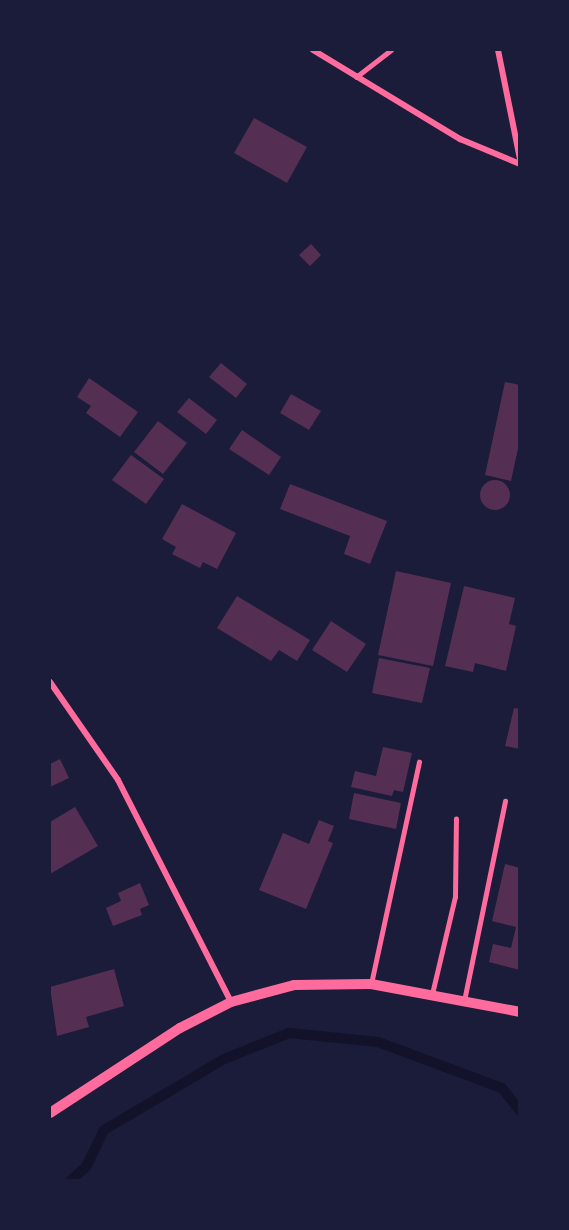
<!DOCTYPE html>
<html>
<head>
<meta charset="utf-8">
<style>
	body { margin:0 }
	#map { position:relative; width:569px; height:1230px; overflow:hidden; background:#1b1b3a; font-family:"Space Grotesk",sans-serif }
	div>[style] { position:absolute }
	.stream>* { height:10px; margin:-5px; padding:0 5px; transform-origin:5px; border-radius:5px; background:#12122b }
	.building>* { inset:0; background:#542f53 }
	.round { border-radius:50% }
	.service>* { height:4.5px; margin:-2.25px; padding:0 2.25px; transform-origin:2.25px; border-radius:2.25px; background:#ff6b9d }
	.minor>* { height:6px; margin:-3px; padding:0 3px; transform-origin:3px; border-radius:3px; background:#ff6b9d }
	.tertiary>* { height:10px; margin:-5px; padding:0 5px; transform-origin:5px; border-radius:5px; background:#ff6b9d }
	span { translate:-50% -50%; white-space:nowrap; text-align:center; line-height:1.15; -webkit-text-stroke:6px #1b1b3a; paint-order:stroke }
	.frame { position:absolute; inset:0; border:51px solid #1b1b3a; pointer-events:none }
</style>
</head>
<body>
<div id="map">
	<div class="stream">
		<div style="left:71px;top:1180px;width:20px;rotate:-41deg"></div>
		<div style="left:86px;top:1167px;width:41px;rotate:-64.1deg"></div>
		<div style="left:104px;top:1130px;width:139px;rotate:-30.6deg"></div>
		<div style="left:224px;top:1059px;width:70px;rotate:-21.8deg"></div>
		<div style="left:289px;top:1033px;width:89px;rotate:5.8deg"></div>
		<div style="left:378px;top:1042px;width:132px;rotate:20.4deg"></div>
		<div style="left:502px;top:1088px;width:29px;rotate:52deg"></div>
	</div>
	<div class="building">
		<div style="clip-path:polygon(254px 118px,307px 147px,287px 183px,234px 153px)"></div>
		<div style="clip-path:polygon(311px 244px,321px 255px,310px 266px,299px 255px)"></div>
		<div style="clip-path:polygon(221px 363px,247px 384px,236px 398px,209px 377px)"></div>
		<div style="clip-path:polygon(89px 378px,138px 412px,120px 437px,86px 413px,91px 406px,77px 397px)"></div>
		<div style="clip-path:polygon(505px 382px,520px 385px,520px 439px,511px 481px,485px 475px)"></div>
		<div style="clip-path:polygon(291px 394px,321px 411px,309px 430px,280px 413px)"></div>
		<div style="clip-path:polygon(189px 398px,217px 420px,206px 434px,177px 412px)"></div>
		<div style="clip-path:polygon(158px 421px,187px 443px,163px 474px,134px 452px)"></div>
		<div style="clip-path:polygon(242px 430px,281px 457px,269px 475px,229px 449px)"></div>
		<div style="clip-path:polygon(131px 455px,164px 479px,146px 504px,112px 480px)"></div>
		<div class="round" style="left:480px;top:480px;width:30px;height:30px"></div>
		<div style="clip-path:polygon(290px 484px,387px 521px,370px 564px,344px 554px,350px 536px,280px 509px)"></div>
		<div style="clip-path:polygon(182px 504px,236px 533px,217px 569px,203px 562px,200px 568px,172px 554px,176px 547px,162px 539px)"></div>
		<div style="clip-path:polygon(396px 571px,451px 583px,433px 666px,378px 655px)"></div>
		<div style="clip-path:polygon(464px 586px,515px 598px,509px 624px,516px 626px,506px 671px,475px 663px,473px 672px,445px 666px)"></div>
		<div style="clip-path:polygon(237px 596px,310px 640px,297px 661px,279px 650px,271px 661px,217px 628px)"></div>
		<div style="clip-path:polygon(331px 621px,366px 644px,347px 672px,312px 650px)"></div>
		<div style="clip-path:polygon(379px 658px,430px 668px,422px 703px,372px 693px)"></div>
		<div style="clip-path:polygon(514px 708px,520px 709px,520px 749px,505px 746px)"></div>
		<div style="clip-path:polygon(383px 747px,412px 753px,403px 792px,394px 790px,392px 796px,351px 787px,355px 771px,376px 776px)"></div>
		<div style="clip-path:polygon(60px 759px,69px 778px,50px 787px,50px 764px)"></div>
		<div style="clip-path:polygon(354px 793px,401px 803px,396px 829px,349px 819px)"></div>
		<div style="clip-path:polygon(75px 807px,98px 846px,50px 874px,50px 822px)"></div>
		<div style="clip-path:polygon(319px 820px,334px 826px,328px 841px,333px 843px,306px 909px,259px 890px,283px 833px,309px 844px)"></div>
		<div style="clip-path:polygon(505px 864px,520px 868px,520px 970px,489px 962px,493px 944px,511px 948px,516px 927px,492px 921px)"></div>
		<div style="clip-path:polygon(140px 883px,149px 905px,140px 909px,142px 915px,113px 926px,106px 908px,121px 901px,118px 893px)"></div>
		<div style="clip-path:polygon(114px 969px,124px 1006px,86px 1017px,89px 1027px,57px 1036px,50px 987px)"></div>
	</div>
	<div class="service">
		<div style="left:356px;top:77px;width:44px;rotate:-37.6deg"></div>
		<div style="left:371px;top:984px;width:227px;rotate:-77.8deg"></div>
		<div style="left:432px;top:994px;width:100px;rotate:-76.7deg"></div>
		<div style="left:455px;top:897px;width:78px;rotate:-89.3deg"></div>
		<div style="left:464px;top:1001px;width:204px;rotate:-78.4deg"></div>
	</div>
	<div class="minor">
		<div style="left:313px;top:50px;width:172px;rotate:31.2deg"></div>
		<div style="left:460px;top:139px;width:65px;rotate:22.6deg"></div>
		<div style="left:498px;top:50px;width:111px;rotate:78.6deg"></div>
		<div style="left:50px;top:682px;width:119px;rotate:55.2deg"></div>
		<div style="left:118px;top:780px;width:249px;rotate:63deg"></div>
	</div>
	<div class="tertiary">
		<div style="left:50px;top:1113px;width:155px;rotate:-33.2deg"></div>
		<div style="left:180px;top:1028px;width:57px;rotate:-27deg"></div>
		<div style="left:231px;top:1002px;width:65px;rotate:-15.1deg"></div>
		<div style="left:294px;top:985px;width:77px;rotate:-0.7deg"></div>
		<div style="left:371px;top:984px;width:152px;rotate:10.6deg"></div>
	</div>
	<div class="frame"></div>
</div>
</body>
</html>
